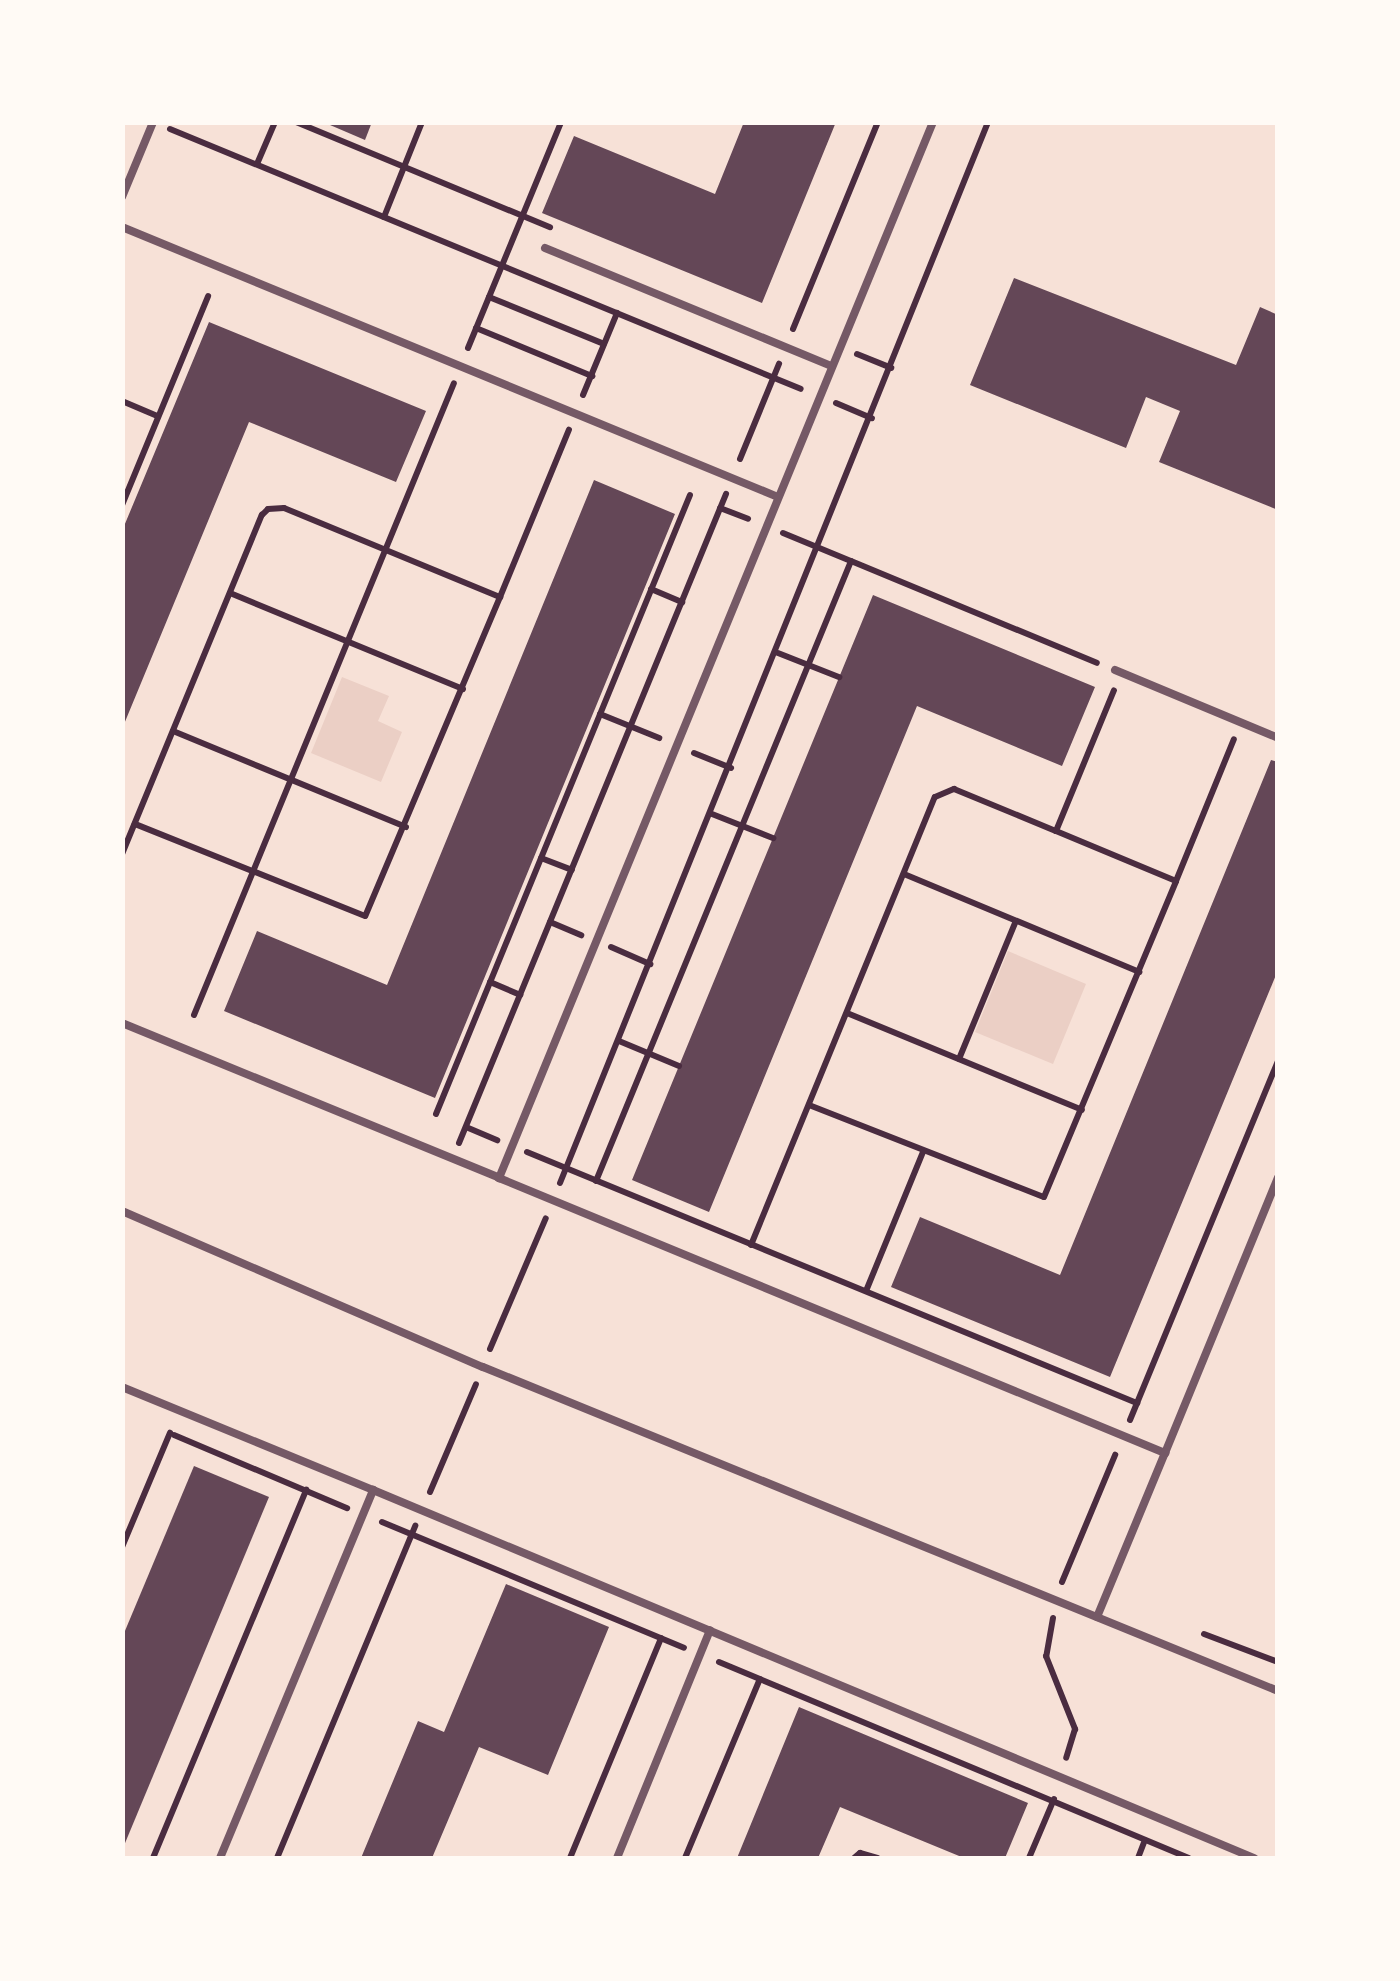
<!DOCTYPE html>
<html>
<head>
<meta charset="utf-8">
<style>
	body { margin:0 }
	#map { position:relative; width:1400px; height:1981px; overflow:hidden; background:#f7e1d7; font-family:"Sofia Sans Condensed",sans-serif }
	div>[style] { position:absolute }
	.green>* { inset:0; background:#ebcfc5 }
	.building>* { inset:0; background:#644757 }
	.path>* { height:6px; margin:-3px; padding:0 3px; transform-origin:3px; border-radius:3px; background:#4a2c40 }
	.service>* { height:8px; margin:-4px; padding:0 4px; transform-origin:4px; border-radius:4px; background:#755966 }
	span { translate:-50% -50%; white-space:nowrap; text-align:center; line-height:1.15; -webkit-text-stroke:10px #fffaf5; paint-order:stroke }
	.frame { position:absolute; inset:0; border:125px solid #fffaf5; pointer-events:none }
</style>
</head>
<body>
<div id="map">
	<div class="green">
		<div style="clip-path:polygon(342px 677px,389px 696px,378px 721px,402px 732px,381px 782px,311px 753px)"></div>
		<div style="clip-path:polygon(1008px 951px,1086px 984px,1053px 1064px,975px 1032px)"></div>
	</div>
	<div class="building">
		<div style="clip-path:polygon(323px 122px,372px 122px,365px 140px)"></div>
		<div style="clip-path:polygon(744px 122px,836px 122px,762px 303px,542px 213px,574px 136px,715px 194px)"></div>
		<div style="clip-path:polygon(1014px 278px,1236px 365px,1260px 307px,1278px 315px,1278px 510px,1159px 462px,1180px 411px,1146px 397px,1126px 448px,970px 385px)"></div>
		<div style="clip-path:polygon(209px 322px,426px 411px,396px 482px,249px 422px,122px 729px,122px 531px)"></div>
		<div style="clip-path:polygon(594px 480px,675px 514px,435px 1098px,224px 1011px,257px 931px,387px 985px)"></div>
		<div style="clip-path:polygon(873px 595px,1095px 687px,1062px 766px,917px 706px,709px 1212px,632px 1180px)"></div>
		<div style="clip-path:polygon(1271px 760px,1278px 762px,1278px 970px,1110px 1377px,891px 1287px,920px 1217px,1060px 1275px)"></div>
		<div style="clip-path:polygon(194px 1466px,269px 1497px,123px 1848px,122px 1638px)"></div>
		<div style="clip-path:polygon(506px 1584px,609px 1627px,548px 1775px,479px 1747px,432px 1858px,361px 1858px,418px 1721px,444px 1732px)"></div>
		<div style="clip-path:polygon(799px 1707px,1028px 1803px,1005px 1858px,964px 1858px,840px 1807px,818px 1858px,737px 1858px)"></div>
	</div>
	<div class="path">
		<div style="left:296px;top:122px;width:275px;rotate:22.5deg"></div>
		<div style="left:170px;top:129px;width:682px;rotate:22.39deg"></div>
		<div style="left:257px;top:164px;width:46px;rotate:-66.8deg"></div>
		<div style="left:384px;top:217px;width:102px;rotate:-68.2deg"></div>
		<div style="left:489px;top:297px;width:124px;rotate:22.2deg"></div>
		<div style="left:476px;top:328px;width:126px;rotate:22.5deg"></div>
		<div style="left:793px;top:329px;width:224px;rotate:-67.7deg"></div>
		<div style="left:468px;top:348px;width:244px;rotate:-67.6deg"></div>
		<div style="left:857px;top:354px;width:37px;rotate:22deg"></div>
		<div style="left:583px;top:395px;width:89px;rotate:-67.5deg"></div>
		<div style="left:122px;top:401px;width:39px;rotate:23deg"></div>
		<div style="left:836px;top:403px;width:39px;rotate:23deg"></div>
		<div style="left:740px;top:459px;width:103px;rotate:-67.7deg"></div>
		<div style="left:122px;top:505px;width:226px;rotate:-67.6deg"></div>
		<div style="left:720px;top:508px;width:30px;rotate:21deg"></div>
		<div style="left:783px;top:533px;width:74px;rotate:22.4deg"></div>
		<div style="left:651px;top:589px;width:34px;rotate:23deg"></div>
		<div style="left:230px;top:593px;width:252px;rotate:22.4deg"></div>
		<div style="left:500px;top:597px;width:181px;rotate:-67.6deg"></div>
		<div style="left:778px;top:653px;width:66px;rotate:21.5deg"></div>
		<div style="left:600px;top:714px;width:64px;rotate:22.1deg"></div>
		<div style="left:173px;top:731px;width:252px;rotate:22.4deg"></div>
		<div style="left:694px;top:753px;width:40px;rotate:22deg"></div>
		<div style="left:712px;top:814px;width:66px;rotate:21.5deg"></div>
		<div style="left:122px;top:854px;width:367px;rotate:-67.6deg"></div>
		<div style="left:262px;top:515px;width:8px;rotate:-45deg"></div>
		<div style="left:268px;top:509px;width:16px;rotate:-4deg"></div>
		<div style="left:284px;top:508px;width:234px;rotate:22.4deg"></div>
		<div style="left:500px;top:597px;width:346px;rotate:112.9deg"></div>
		<div style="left:365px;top:916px;width:248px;rotate:-158.2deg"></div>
		<div style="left:541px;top:858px;width:33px;rotate:21deg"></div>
		<div style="left:904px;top:874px;width:255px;rotate:22.6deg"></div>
		<div style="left:1176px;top:881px;width:153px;rotate:-67.8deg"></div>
		<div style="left:550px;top:922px;width:34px;rotate:23deg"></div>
		<div style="left:611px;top:947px;width:43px;rotate:23.6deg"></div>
		<div style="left:490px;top:982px;width:33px;rotate:23deg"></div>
		<div style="left:847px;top:1013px;width:254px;rotate:22.4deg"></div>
		<div style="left:194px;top:1015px;width:683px;rotate:-67.64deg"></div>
		<div style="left:619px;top:1041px;width:65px;rotate:22.6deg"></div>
		<div style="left:959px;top:1059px;width:149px;rotate:-67.6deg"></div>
		<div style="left:809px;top:1105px;width:252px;rotate:21.4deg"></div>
		<div style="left:1044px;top:1197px;width:342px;rotate:-67.3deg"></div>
		<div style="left:1176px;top:881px;width:130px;rotate:-157.4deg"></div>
		<div style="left:436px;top:1114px;width:669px;rotate:-67.69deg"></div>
		<div style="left:466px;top:1127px;width:34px;rotate:23deg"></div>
		<div style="left:459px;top:1143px;width:702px;rotate:-67.64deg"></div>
		<div style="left:527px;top:1152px;width:660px;rotate:22.37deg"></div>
		<div style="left:596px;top:1181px;width:670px;rotate:-67.64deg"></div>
		<div style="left:851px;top:561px;width:266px;rotate:22.5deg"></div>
		<div style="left:560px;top:1183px;width:1144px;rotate:-68.03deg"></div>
		<div style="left:751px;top:1245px;width:484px;rotate:-67.7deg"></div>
		<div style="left:935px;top:797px;width:21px;rotate:-23deg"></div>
		<div style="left:954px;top:789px;width:110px;rotate:22.4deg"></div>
		<div style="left:1056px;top:831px;width:152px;rotate:-67.6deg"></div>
		<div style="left:866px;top:1291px;width:150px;rotate:-67.7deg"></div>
		<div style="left:490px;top:1349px;width:142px;rotate:-66.9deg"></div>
		<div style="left:1130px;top:1420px;width:388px;rotate:-67.6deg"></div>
		<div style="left:174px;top:1435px;width:188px;rotate:22.9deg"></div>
		<div style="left:430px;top:1492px;width:117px;rotate:-66.9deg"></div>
		<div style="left:382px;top:1522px;width:327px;rotate:22.6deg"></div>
		<div style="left:122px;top:1547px;width:124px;rotate:-67.2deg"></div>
		<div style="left:1062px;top:1582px;width:138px;rotate:-67.3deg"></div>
		<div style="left:1053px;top:1618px;width:39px;rotate:100deg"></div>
		<div style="left:1046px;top:1656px;width:79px;rotate:68.3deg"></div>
		<div style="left:1075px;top:1729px;width:30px;rotate:107deg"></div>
		<div style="left:1204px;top:1634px;width:79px;rotate:20.7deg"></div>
		<div style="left:719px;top:1662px;width:509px;rotate:22.64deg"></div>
		<div style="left:153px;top:1858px;width:399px;rotate:-67.4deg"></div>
		<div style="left:277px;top:1858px;width:360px;rotate:-67.4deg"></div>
		<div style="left:570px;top:1858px;width:238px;rotate:-67.5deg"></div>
		<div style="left:685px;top:1858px;width:194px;rotate:-67.3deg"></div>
		<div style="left:854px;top:1858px;width:8px;rotate:-40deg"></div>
		<div style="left:860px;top:1853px;width:18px;rotate:16deg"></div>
		<div style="left:1029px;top:1858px;width:64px;rotate:-67deg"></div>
		<div style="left:1138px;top:1858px;width:19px;rotate:-69deg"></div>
	</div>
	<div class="service">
		<div style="left:933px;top:122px;width:1142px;rotate:112.34deg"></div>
		<div style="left:499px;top:1178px;width:721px;rotate:22.44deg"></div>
		<div style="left:1165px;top:1453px;width:298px;rotate:-67.7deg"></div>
		<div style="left:122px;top:197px;width:81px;rotate:-67.5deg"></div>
		<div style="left:122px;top:227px;width:709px;rotate:22.37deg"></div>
		<div style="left:545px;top:248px;width:310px;rotate:22.4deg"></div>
		<div style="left:1115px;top:670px;width:177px;rotate:22.6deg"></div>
		<div style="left:122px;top:1023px;width:408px;rotate:22.3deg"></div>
		<div style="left:122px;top:1211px;width:393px;rotate:23.4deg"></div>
		<div style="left:483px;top:1367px;width:858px;rotate:22.17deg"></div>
		<div style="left:122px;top:1387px;width:271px;rotate:22.3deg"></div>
		<div style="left:1097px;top:1617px;width:178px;rotate:-67.5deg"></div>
		<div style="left:220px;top:1858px;width:399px;rotate:-67.4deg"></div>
		<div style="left:373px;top:1490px;width:955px;rotate:22.67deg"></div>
		<div style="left:617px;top:1858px;width:246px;rotate:-67.8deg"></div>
	</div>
	<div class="frame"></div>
</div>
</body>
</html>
